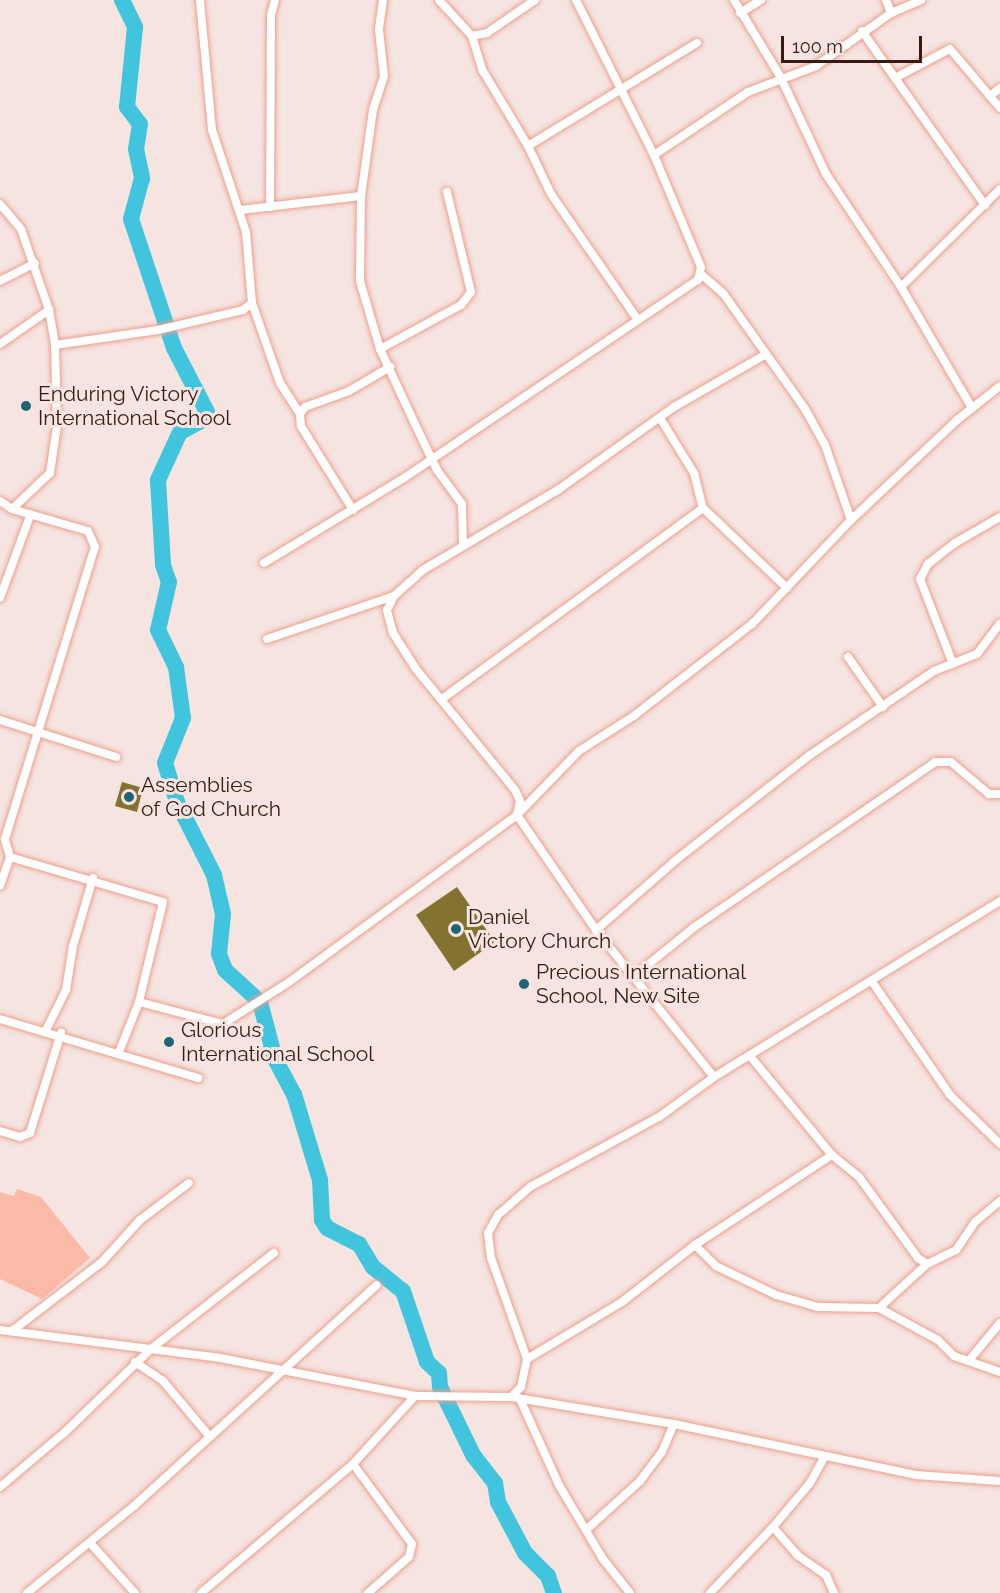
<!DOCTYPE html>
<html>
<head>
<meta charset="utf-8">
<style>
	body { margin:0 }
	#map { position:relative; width:1000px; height:1593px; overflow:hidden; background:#f5e4e0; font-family:Raleway,sans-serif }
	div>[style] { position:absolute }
	.green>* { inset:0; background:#fdb9a8 }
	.river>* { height:16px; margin:-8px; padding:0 8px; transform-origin:8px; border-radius:8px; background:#41c4de }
	.building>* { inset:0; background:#847231 }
	.roads { filter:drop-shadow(0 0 2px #ed9f8c) drop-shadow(0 0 2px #ed9f8c) }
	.minor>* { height:8px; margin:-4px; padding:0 4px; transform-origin:4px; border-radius:4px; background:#fff }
	.dots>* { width:16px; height:16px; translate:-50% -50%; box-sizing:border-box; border:3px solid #f5e4e0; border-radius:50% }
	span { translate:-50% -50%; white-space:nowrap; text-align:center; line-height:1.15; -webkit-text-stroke:6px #f5e4e0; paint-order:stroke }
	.poi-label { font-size:21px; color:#381a14 }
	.left { translate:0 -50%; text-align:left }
	.scale { position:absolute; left:781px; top:36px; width:141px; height:27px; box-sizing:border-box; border:3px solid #381a14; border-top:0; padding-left:8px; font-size:18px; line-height:21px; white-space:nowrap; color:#381a14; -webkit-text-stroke:4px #f5e4e0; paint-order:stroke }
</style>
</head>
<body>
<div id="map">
	<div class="green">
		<div style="clip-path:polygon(17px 1189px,41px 1197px,90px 1258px,42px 1299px,0 1279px,0 1192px,14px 1196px)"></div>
	</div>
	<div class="river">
		<div style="left:122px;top:0;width:30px;rotate:64deg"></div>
		<div style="left:135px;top:27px;width:80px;rotate:95.7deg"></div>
		<div style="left:127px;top:107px;width:21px;rotate:53deg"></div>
		<div style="left:140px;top:124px;width:25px;rotate:99deg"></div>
		<div style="left:136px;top:149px;width:30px;rotate:78deg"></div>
		<div style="left:142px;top:178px;width:42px;rotate:105deg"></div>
		<div style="left:131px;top:219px;width:136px;rotate:71.6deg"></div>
		<div style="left:174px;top:348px;width:72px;rotate:62.7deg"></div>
		<div style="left:207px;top:412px;width:13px;rotate:129deg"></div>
		<div style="left:199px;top:422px;width:21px;rotate:152deg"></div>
		<div style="left:180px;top:432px;width:53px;rotate:114.6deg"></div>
		<div style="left:158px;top:480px;width:85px;rotate:86.6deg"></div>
		<div style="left:163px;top:565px;width:18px;rotate:71deg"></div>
		<div style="left:169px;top:582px;width:49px;rotate:102.9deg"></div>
		<div style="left:158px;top:630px;width:41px;rotate:64.1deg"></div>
		<div style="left:176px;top:667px;width:51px;rotate:82.2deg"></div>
		<div style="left:183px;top:718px;width:48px;rotate:111.8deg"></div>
		<div style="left:165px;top:763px;width:41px;rotate:72.9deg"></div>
		<div style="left:177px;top:802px;width:82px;rotate:63.1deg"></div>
		<div style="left:214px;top:875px;width:40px;rotate:77deg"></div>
		<div style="left:223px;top:914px;width:40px;rotate:95.7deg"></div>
		<div style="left:219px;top:954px;width:17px;rotate:69deg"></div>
		<div style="left:225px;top:970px;width:47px;rotate:42.4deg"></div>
		<div style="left:260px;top:1002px;width:59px;rotate:75.3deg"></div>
		<div style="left:275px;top:1059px;width:40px;rotate:62deg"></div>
		<div style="left:294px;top:1094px;width:90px;rotate:73.2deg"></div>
		<div style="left:320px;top:1180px;width:40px;rotate:87.1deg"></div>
		<div style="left:322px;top:1220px;width:9px;rotate:58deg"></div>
		<div style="left:327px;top:1228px;width:36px;rotate:27deg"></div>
		<div style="left:359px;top:1244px;width:27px;rotate:59deg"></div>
		<div style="left:373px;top:1267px;width:38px;rotate:39deg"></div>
		<div style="left:403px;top:1291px;width:75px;rotate:71.3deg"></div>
		<div style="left:427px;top:1362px;width:16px;rotate:43deg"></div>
		<div style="left:439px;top:1373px;width:14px;rotate:86deg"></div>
		<div style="left:440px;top:1387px;width:76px;rotate:64.1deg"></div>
		<div style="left:473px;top:1455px;width:36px;rotate:52deg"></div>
		<div style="left:495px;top:1483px;width:19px;rotate:81deg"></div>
		<div style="left:498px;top:1502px;width:58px;rotate:62.1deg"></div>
		<div style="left:525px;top:1553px;width:33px;rotate:45deg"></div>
		<div style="left:548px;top:1576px;width:18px;rotate:71deg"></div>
	</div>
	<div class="building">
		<div style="clip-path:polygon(122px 782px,143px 788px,137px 812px,115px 806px)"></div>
		<div style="clip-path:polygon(457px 887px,495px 942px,454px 971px,416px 915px)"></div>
	</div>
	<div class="roads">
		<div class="minor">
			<div style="left:383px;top:0;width:30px;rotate:98deg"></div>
			<div style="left:379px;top:30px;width:46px;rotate:83.8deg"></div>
			<div style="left:384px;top:76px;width:36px;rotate:108deg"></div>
			<div style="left:373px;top:110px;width:87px;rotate:97.9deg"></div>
			<div style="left:361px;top:196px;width:85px;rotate:90.7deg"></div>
			<div style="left:360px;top:281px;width:71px;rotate:73.6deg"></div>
			<div style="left:380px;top:349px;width:81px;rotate:65deg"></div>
			<div style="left:414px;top:422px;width:53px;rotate:64.4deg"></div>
			<div style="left:437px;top:470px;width:42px;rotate:53.7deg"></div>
			<div style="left:462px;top:504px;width:41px;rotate:88.6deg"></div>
			<div style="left:439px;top:0;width:49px;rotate:47.5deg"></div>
			<div style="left:472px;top:36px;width:15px;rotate:-11deg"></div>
			<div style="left:487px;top:33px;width:58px;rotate:-34.5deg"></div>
			<div style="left:576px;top:0;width:174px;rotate:63.3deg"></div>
			<div style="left:734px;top:0;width:91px;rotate:58.9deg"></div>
			<div style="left:781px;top:78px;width:106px;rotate:64.9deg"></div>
			<div style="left:826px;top:174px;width:136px;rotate:56.4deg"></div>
			<div style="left:901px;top:287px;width:140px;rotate:59.6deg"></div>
			<div style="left:886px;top:0;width:14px;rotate:69deg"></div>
			<div style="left:740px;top:13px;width:25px;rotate:-32deg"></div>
			<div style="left:862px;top:31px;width:57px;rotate:54.9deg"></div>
			<div style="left:895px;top:78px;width:62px;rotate:-27.8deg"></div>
			<div style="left:950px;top:49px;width:77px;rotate:49.7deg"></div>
			<div style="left:472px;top:36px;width:37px;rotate:73deg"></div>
			<div style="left:483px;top:71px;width:87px;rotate:59deg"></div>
			<div style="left:528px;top:146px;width:198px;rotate:-31.4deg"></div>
			<div style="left:895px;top:78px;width:156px;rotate:54.7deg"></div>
			<div style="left:990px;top:96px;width:13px;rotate:-39deg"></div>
			<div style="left:528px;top:146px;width:53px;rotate:64.4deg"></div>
			<div style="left:551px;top:194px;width:153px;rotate:55.4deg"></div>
			<div style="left:0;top:204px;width:33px;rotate:50deg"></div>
			<div style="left:21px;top:229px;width:86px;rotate:70.9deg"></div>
			<div style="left:49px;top:310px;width:36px;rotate:80deg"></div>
			<div style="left:55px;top:345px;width:81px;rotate:88.6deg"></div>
			<div style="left:57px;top:426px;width:48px;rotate:98.5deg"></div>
			<div style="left:50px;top:473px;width:52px;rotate:136.5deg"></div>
			<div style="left:12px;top:509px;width:14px;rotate:-146deg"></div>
			<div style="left:270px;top:207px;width:192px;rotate:-89.7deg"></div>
			<div style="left:271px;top:15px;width:16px;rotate:-75deg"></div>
			<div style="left:240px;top:210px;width:122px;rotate:-6.6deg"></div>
			<div style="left:702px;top:275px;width:28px;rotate:41deg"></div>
			<div style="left:723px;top:293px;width:142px;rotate:54.7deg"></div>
			<div style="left:805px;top:409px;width:41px;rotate:60.9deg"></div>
			<div style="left:825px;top:445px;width:79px;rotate:70.9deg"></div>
			<div style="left:0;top:281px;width:39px;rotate:-27deg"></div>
			<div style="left:901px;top:287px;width:139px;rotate:-44.7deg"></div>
			<div style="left:252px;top:303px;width:85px;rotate:70.7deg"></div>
			<div style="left:280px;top:383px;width:37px;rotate:57deg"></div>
			<div style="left:0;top:344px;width:60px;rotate:-34.8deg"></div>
			<div style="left:55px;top:345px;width:104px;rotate:-8.3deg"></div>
			<div style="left:158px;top:330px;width:87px;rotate:-13.2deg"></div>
			<div style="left:243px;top:310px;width:11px;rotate:-38deg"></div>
			<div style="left:252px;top:303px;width:71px;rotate:-94.8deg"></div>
			<div style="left:246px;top:232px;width:108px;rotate:-108.4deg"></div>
			<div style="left:212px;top:130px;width:131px;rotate:-95.3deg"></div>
			<div style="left:380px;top:349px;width:92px;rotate:-28.5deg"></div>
			<div style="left:461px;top:305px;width:16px;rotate:-52deg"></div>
			<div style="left:471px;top:292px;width:103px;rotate:-103.5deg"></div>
			<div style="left:660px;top:418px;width:65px;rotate:58.3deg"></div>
			<div style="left:694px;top:473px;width:36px;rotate:76deg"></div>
			<div style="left:703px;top:508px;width:116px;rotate:43.6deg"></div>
			<div style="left:353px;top:510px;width:99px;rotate:-121.8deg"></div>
			<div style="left:301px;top:426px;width:12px;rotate:-95deg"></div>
			<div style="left:300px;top:414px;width:9px;rotate:-54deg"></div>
			<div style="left:305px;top:407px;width:47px;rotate:-20deg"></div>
			<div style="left:349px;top:391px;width:48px;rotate:-30.3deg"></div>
			<div style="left:264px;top:563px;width:164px;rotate:-31.3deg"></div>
			<div style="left:404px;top:478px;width:354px;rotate:-34deg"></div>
			<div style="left:698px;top:280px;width:13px;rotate:-77deg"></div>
			<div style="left:701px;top:267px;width:121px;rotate:-112.8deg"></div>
			<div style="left:654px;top:155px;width:113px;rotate:-33.8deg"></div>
			<div style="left:748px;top:92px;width:73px;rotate:-20.9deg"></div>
			<div style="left:816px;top:66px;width:92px;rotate:-35.2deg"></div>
			<div style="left:891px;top:13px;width:33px;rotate:-23deg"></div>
			<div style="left:0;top:598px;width:87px;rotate:-69.9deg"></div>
			<div style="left:267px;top:639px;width:134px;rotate:-18.7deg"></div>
			<div style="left:848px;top:657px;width:61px;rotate:55deg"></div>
			<div style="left:953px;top:664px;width:91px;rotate:-111.2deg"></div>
			<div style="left:920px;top:579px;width:17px;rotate:-62deg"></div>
			<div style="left:928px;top:564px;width:34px;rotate:-38deg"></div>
			<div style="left:955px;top:543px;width:52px;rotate:-30deg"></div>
			<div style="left:442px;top:699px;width:323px;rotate:-36.2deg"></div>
			<div style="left:0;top:720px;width:122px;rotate:17.7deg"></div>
			<div style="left:10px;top:857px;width:159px;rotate:16.4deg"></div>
			<div style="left:163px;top:902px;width:103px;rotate:103.5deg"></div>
			<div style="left:139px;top:1002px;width:54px;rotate:111.8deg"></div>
			<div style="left:0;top:886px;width:31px;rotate:-71deg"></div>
			<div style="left:10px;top:857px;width:19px;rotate:-106deg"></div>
			<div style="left:5px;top:839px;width:306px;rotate:-72.9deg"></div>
			<div style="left:95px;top:547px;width:17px;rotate:-114deg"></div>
			<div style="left:88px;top:531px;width:79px;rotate:-163.9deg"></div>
			<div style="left:596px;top:930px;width:106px;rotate:-41.2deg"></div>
			<div style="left:676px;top:860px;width:170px;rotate:-38.1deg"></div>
			<div style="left:810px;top:755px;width:150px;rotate:-34.1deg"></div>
			<div style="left:934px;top:671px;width:46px;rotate:-21.6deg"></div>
			<div style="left:977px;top:654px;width:38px;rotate:-53deg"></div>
			<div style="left:633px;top:977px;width:77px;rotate:-39.2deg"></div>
			<div style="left:693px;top:928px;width:293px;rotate:-34.4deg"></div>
			<div style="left:935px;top:762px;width:16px"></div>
			<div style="left:951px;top:762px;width:50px;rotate:40.1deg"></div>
			<div style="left:989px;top:794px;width:11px"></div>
			<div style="left:873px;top:983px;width:136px;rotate:55.5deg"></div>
			<div style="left:950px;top:1095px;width:70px;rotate:44.4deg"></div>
			<div style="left:139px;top:1002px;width:87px;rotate:14.7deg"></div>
			<div style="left:223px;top:1024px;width:78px;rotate:-32.5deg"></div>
			<div style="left:289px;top:982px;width:283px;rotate:-36.2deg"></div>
			<div style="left:517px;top:815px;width:89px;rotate:-45.9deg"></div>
			<div style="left:579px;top:751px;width:67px;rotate:-32.7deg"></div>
			<div style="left:635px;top:715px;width:148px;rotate:-37.9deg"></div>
			<div style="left:752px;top:624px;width:144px;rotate:-46.4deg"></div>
			<div style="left:851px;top:520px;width:146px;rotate:-43.3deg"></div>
			<div style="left:957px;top:420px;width:55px;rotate:-38.3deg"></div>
			<div style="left:0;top:1019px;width:207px;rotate:16.6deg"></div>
			<div style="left:46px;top:1030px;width:45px;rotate:-63.4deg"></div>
			<div style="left:66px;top:990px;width:45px;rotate:-81deg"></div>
			<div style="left:73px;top:946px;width:71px;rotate:-73.6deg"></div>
			<div style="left:750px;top:1056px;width:129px;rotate:50.4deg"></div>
			<div style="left:832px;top:1155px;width:35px;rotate:39deg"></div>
			<div style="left:859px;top:1177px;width:100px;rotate:53.9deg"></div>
			<div style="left:918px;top:1258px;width:11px;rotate:34deg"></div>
			<div style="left:714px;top:1077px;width:336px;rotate:-31.6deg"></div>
			<div style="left:0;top:1131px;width:21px;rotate:17deg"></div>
			<div style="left:20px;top:1137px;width:11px;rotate:-22deg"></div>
			<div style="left:30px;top:1133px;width:105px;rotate:-72.8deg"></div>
			<div style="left:1000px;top:1201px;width:33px;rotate:140deg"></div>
			<div style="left:975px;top:1222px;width:34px;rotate:124deg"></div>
			<div style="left:956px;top:1250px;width:32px;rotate:154deg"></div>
			<div style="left:927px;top:1264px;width:65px;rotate:137.5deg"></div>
			<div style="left:879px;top:1308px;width:67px;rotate:28.5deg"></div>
			<div style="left:938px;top:1340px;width:23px;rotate:45deg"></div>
			<div style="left:954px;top:1356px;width:49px;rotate:19.2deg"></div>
			<div style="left:695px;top:1245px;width:30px;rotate:45deg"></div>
			<div style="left:716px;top:1266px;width:67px;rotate:25.8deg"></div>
			<div style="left:776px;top:1295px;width:44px;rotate:15.9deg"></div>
			<div style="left:818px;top:1307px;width:61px;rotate:0.9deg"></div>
			<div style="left:0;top:1330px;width:217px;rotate:7.2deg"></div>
			<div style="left:215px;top:1357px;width:204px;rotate:11deg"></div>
			<div style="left:415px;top:1396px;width:96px;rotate:0.6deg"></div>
			<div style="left:511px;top:1397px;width:165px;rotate:9.4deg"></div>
			<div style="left:674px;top:1424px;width:247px;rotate:11.9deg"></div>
			<div style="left:916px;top:1475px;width:84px;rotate:4.1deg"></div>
			<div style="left:12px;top:1331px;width:113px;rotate:-37.5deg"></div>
			<div style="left:102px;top:1262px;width:57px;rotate:-47.9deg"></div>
			<div style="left:140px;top:1220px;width:61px;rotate:-37.1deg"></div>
			<div style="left:971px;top:1358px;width:45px;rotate:-50.4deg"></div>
			<div style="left:527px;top:1359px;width:111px;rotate:-31deg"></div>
			<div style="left:622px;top:1302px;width:93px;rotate:-38deg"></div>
			<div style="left:695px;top:1245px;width:164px;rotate:-33.3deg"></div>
			<div style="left:135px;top:1362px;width:34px;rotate:34deg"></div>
			<div style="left:163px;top:1381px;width:73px;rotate:50deg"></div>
			<div style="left:511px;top:1397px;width:14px;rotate:-45deg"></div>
			<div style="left:521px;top:1387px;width:29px;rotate:-78deg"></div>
			<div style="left:527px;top:1359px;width:107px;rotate:-109.6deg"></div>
			<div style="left:491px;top:1258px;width:25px;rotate:-97deg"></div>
			<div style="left:488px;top:1233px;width:21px;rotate:-61deg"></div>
			<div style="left:498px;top:1215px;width:43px;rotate:-41.2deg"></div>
			<div style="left:530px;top:1187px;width:147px;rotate:-28.5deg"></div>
			<div style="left:659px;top:1117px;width:68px;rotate:-36deg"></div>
			<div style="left:714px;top:1077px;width:189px;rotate:-128.8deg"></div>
			<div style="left:596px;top:930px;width:140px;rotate:-124.5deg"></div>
			<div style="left:517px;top:815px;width:14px;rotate:-78deg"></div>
			<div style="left:520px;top:801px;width:12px;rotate:-114deg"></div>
			<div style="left:515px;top:790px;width:156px;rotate:-129.3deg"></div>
			<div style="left:416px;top:669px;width:43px;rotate:-122.6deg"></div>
			<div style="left:393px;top:633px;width:24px;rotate:-105deg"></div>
			<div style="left:387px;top:610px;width:16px;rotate:-63deg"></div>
			<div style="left:394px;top:596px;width:39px;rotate:-42deg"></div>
			<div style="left:423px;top:570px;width:157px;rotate:-30.7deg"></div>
			<div style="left:558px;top:490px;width:143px;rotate:-35.6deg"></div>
			<div style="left:674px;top:407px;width:106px;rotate:-29.9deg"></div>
			<div style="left:520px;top:1399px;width:94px;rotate:65.6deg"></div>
			<div style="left:559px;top:1485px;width:86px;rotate:59.3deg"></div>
			<div style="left:603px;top:1559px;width:43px;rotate:51.5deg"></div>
			<div style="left:353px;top:1464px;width:99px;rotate:53.6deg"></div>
			<div style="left:412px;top:1544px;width:13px;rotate:103deg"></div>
			<div style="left:409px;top:1557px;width:55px;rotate:138.7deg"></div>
			<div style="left:0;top:1487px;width:84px;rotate:-40.2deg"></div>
			<div style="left:64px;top:1433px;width:121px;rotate:-44deg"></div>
			<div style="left:151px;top:1349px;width:156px;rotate:-38deg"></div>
			<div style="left:773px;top:1527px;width:37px;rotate:49deg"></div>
			<div style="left:797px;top:1555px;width:35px;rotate:35deg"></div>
			<div style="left:826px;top:1575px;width:20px;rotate:66deg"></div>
			<div style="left:586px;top:1530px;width:73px;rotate:-42.2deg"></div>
			<div style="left:640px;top:1481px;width:36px;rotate:-53deg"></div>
			<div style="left:662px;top:1452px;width:30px;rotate:-67deg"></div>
			<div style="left:91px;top:1544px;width:66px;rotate:48.1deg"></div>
			<div style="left:27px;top:1593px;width:138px;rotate:-39.1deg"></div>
			<div style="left:134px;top:1506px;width:328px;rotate:-42.3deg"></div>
			<div style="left:201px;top:1593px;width:199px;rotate:-40.3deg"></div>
			<div style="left:353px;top:1464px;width:92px;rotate:-47.6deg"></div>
			<div style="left:710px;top:1593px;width:91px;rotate:-46.3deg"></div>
			<div style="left:773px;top:1527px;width:57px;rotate:-49.9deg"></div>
			<div style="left:810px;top:1483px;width:29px;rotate:-61deg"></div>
		</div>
	</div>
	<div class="dots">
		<div style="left:26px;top:406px;background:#1e6674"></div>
		<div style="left:129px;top:797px;background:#1e6674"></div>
		<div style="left:456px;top:929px;background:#1e6674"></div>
		<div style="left:524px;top:984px;background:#1e6674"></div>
		<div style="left:169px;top:1042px;background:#1e6674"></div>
	</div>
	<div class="poi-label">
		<span class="left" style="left:38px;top:406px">Enduring Victory<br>International School</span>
		<span class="left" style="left:141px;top:797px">Assemblies<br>of God Church</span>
		<span class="left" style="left:468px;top:929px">Daniel<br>Victory Church</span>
		<span class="left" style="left:536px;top:984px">Precious International<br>School, New Site</span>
		<span class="left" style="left:181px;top:1042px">Glorious<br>International School</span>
	</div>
	<div class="scale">100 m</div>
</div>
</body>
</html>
